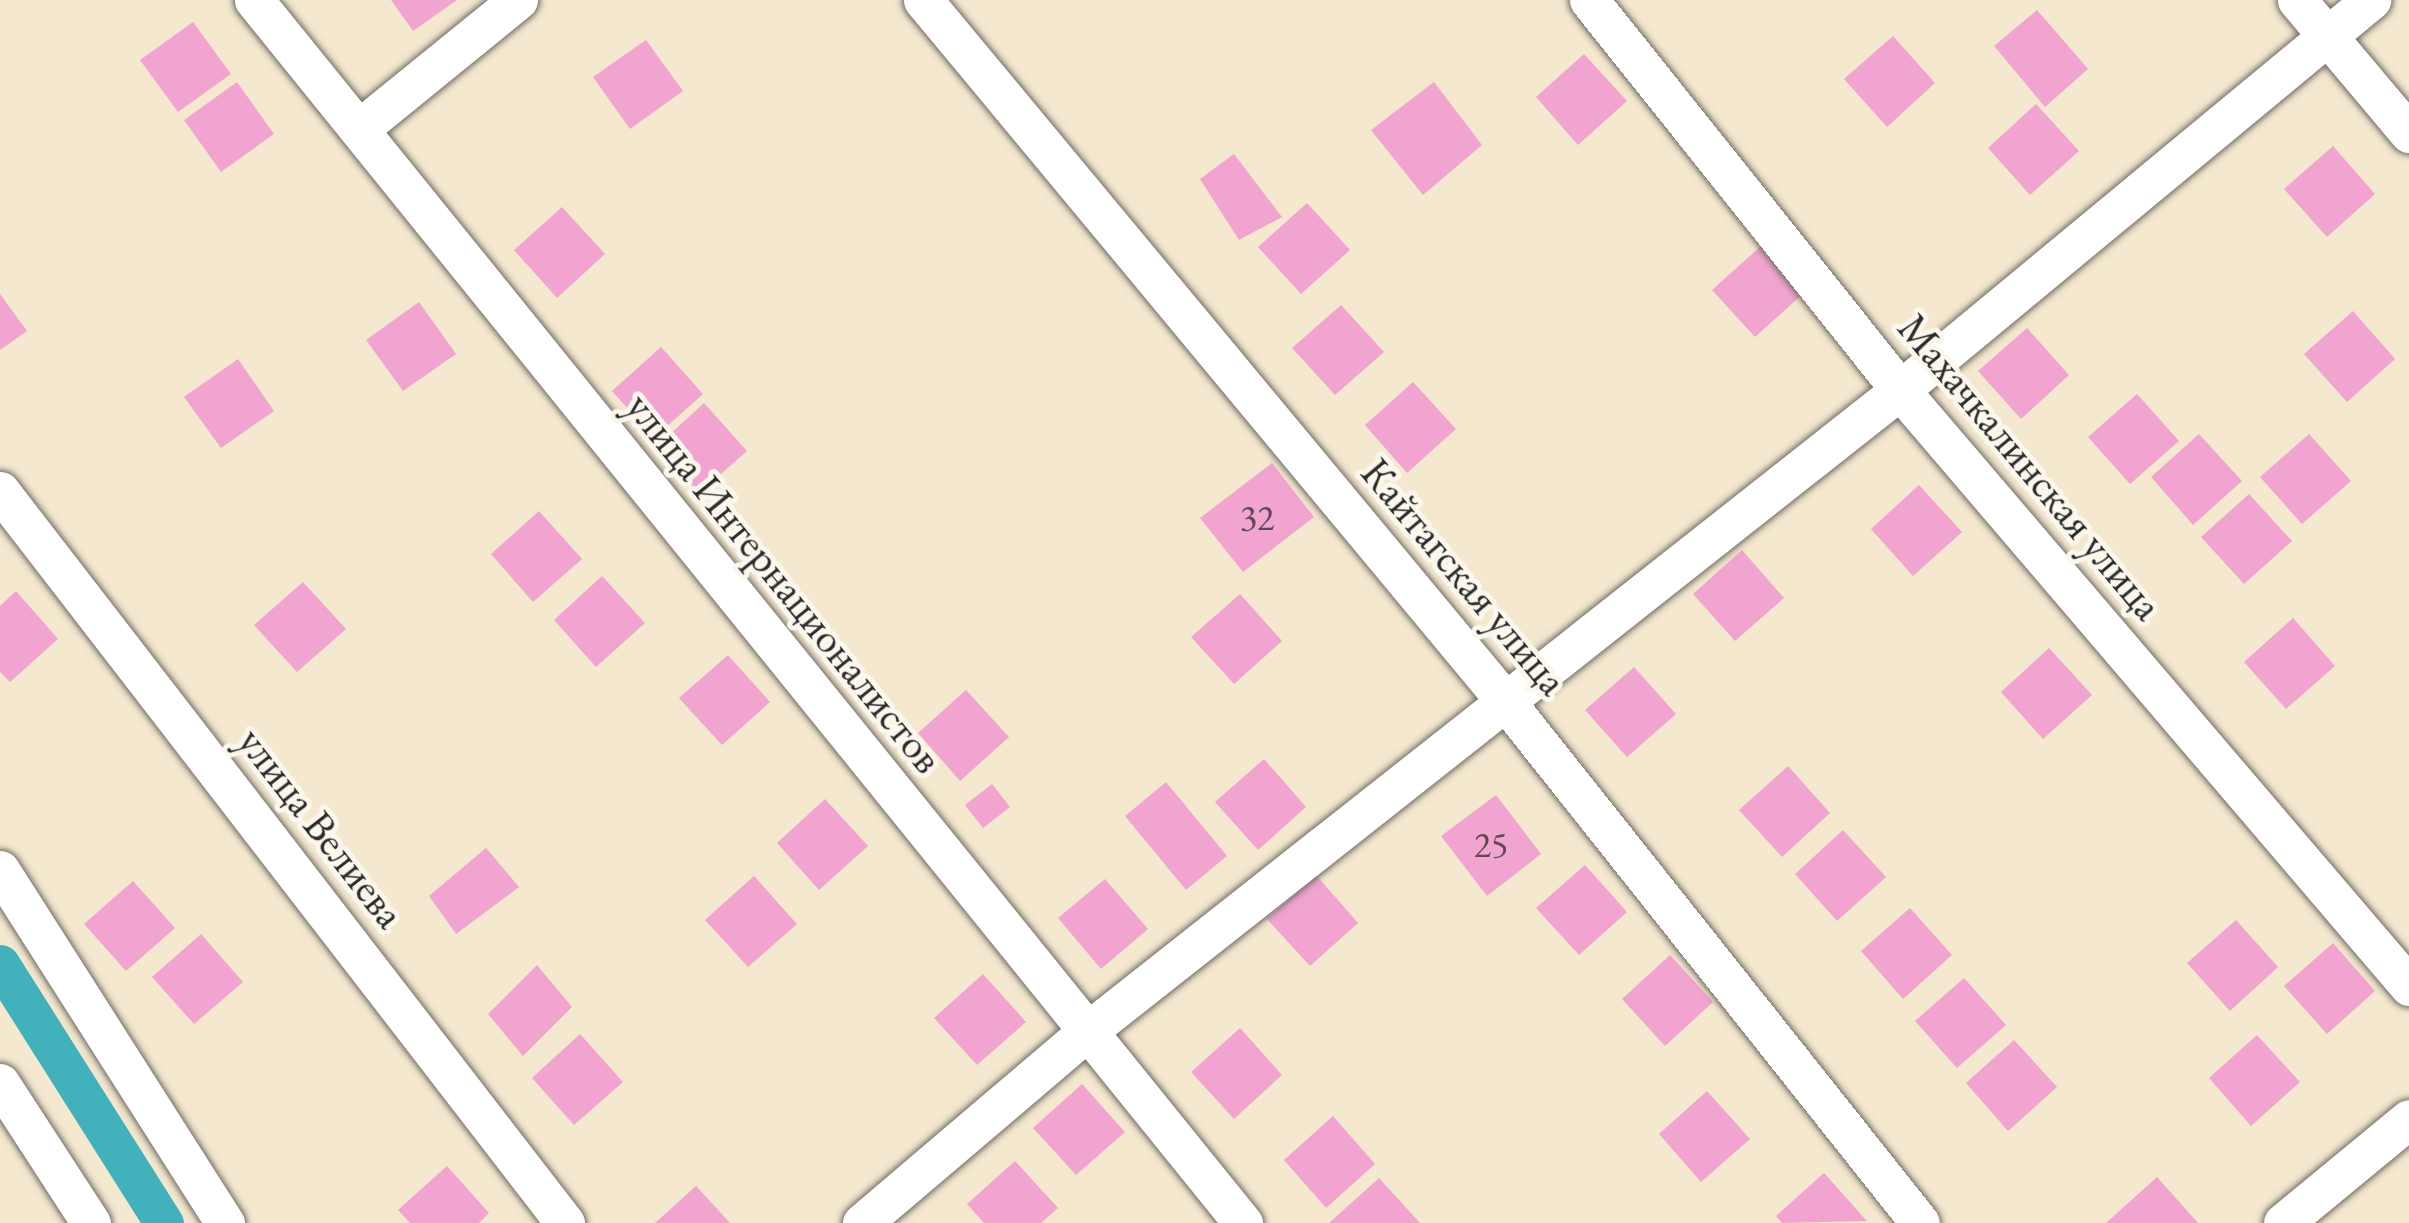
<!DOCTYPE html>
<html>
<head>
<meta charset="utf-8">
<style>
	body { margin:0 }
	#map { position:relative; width:2409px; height:1223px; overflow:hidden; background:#f4e8cf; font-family:"EB Garamond",serif }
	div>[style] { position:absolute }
	.canal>* { height:39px; margin:-19.5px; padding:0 19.5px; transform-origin:19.5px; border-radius:19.5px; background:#41b1bb }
	.building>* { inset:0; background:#f1a4cf }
	.roads { filter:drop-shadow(0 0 3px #716d64) drop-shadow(0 0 3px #716d64) }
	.minor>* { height:39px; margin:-19.5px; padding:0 19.5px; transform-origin:19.5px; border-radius:19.5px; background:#fff }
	span { translate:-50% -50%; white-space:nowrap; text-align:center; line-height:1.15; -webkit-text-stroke:10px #fbf7ec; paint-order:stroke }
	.number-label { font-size:36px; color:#5c4954 }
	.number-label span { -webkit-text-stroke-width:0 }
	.street-label { font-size:42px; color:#2b2b2b }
</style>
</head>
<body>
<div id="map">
	<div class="canal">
		<div style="left:0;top:964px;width:307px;rotate:57.7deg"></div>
	</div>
	<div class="building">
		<div style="clip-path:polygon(391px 0,457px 0,413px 31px)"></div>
		<div style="clip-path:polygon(2037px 10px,2088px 69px,2045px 107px,1994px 46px)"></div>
		<div style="clip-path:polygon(193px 22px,231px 74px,178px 112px,140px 60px)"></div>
		<div style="clip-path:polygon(1893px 36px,1935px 83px,1887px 127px,1844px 79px)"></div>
		<div style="clip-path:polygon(646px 40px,683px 91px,630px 129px,593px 77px)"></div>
		<div style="clip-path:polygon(1584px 54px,1627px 101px,1578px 145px,1536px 97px)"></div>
		<div style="clip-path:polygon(237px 82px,274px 134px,221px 172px,184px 120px)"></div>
		<div style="clip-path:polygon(1434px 82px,1482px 145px,1423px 195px,1371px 130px)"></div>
		<div style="clip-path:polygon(2036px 104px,2079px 151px,2030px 195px,1988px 148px)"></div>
		<div style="clip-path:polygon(2333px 146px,2375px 194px,2327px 237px,2284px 189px)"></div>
		<div style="clip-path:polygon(1234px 154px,1282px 217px,1239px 240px,1200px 179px)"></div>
		<div style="clip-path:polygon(1307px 203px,1350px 250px,1301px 294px,1258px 247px)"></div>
		<div style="clip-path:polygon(562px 207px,605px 254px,557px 298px,514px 250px)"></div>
		<div style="clip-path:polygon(1761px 246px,1804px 293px,1755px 337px,1712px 290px)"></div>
		<div style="clip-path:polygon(0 294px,27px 331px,0 350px)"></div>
		<div style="clip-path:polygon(419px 302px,456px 354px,403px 391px,366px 340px)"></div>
		<div style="clip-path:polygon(1341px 305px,1384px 352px,1335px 395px,1292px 348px)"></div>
		<div style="clip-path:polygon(2353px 311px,2395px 359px,2347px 402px,2304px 354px)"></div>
		<div style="clip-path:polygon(2027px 328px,2069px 375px,2021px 419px,1978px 371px)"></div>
		<div style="clip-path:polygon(661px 347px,703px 394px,654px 438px,612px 391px)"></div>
		<div style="clip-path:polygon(238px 359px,274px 411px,221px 448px,184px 397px)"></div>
		<div style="clip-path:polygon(1413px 382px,1456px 429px,1407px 473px,1365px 425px)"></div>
		<div style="clip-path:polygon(2137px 394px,2179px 441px,2130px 484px,2088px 437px)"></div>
		<div style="clip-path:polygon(704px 403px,747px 451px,698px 494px,656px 447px)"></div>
		<div style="clip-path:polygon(2199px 434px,2242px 481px,2193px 525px,2151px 477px)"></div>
		<div style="clip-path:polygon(2309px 434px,2351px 481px,2302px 524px,2260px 477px)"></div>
		<div style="clip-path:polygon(1272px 463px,1314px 517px,1243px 572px,1200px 518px)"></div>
		<div style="clip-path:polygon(1919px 485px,1962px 532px,1913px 576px,1871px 529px)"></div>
		<div style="clip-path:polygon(2249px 494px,2292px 541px,2244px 584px,2201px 537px)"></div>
		<div style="clip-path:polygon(539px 511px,582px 559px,533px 602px,491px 554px)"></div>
		<div style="clip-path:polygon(1742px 550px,1784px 598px,1735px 641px,1693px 594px)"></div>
		<div style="clip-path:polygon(602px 576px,645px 623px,596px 667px,554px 620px)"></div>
		<div style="clip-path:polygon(303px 582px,346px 629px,297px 672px,254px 625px)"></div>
		<div style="clip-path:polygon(16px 591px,58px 639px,10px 682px,0 672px,0 606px)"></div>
		<div style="clip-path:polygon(1240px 594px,1282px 641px,1234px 684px,1191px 637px)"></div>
		<div style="clip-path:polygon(2293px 618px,2335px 666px,2286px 709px,2244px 662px)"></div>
		<div style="clip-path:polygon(2049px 648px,2092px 695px,2043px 739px,2001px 692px)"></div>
		<div style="clip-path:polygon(728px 655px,770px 702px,722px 745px,679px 698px)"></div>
		<div style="clip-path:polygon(1634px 667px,1676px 714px,1627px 757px,1585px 710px)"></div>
		<div style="clip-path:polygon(966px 690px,1009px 737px,960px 781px,918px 733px)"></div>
		<div style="clip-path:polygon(1264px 759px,1306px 807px,1258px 850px,1215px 802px)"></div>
		<div style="clip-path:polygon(1788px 766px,1830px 813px,1782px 857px,1739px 810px)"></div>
		<div style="clip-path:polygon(1166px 782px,1227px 856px,1186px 890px,1125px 816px)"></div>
		<div style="clip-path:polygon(992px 784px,1010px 807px,983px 828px,965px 805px)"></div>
		<div style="clip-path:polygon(1496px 795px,1541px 854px,1487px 896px,1441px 836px)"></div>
		<div style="clip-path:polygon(825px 799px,868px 846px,819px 890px,777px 843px)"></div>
		<div style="clip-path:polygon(1843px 830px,1886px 877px,1837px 921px,1795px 874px)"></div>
		<div style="clip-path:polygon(486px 848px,519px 887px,456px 934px,429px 896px)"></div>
		<div style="clip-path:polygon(1585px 865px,1627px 912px,1579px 955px,1536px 908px)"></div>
		<div style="clip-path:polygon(1316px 875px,1358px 923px,1310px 966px,1267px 919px)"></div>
		<div style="clip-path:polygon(754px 876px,797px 924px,748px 967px,705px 920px)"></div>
		<div style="clip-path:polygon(1105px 879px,1148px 929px,1101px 969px,1058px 918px)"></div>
		<div style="clip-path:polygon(133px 881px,175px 928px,126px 971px,84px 924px)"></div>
		<div style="clip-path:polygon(1910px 908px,1952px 955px,1903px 999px,1861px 951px)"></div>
		<div style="clip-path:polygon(2236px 920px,2278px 967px,2230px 1011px,2187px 963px)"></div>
		<div style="clip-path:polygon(201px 934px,243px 982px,194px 1024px,152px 977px)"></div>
		<div style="clip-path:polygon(2333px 943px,2375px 991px,2327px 1034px,2284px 986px)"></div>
		<div style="clip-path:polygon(1670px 955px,1713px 1002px,1665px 1046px,1622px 999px)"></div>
		<div style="clip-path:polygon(537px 965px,572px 1007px,523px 1056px,488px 1014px)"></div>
		<div style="clip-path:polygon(983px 974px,1026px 1022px,977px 1065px,934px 1018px)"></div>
		<div style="clip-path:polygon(1964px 978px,2006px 1025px,1957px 1068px,1915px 1021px)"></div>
		<div style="clip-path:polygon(1240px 1028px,1282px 1075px,1234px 1119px,1191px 1072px)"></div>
		<div style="clip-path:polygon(580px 1034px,623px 1082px,574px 1125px,532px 1078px)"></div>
		<div style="clip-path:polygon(2257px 1035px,2300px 1082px,2251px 1126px,2209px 1078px)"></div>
		<div style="clip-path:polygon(2014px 1040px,2057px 1087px,2008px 1131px,1966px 1083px)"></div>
		<div style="clip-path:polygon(1082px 1084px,1125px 1132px,1076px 1175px,1033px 1128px)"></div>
		<div style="clip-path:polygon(1707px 1091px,1750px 1139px,1701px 1182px,1659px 1134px)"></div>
		<div style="clip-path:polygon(1333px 1116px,1375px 1164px,1326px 1208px,1284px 1160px)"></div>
		<div style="clip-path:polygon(1015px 1161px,1058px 1208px,1041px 1223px,984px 1223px,967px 1204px)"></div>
		<div style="clip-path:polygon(447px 1166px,489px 1213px,479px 1223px,410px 1223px,398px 1210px)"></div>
		<div style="clip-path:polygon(1824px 1173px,1867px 1221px,1782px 1223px,1776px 1216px)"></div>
		<div style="clip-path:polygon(2157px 1177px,2198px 1223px,2106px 1223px)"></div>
		<div style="clip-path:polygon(1379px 1178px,1420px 1223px,1329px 1223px)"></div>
		<div style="clip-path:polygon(696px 1186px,730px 1223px,655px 1223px)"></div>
	</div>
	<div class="roads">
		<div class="minor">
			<div style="left:254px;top:0;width:1573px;rotate:51.04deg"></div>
			<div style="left:923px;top:0;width:913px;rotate:50.29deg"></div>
			<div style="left:1506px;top:702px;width:665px;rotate:51.53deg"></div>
			<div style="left:1589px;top:0;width:499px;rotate:51.4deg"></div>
			<div style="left:1900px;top:390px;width:784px;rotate:49.5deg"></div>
			<div style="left:2297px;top:0;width:174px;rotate:49.9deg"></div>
			<div style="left:359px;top:129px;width:205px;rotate:-39.1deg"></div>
			<div style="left:0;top:491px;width:925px;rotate:52.34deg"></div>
			<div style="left:0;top:870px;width:419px;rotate:57.5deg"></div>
			<div style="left:0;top:1083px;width:167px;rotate:57deg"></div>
			<div style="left:862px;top:1223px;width:292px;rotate:-40.4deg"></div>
			<div style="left:1084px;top:1034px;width:1040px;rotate:-38.28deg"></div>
			<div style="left:1900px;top:390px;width:612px;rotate:-39.63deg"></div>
			<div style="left:2283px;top:1223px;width:163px;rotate:-39.5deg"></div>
		</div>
	</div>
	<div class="number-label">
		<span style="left:1257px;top:518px">32</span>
		<span style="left:1491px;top:845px">25</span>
	</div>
	<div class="street-label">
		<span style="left:2030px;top:467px;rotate:50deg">Махачкалинская улица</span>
		<span style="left:1464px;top:577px;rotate:50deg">Кайтагская улица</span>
		<span style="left:784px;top:583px;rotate:51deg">улица Интернационалистов</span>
		<span style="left:321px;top:828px;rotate:52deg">улица Велиева</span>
	</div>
</div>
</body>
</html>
